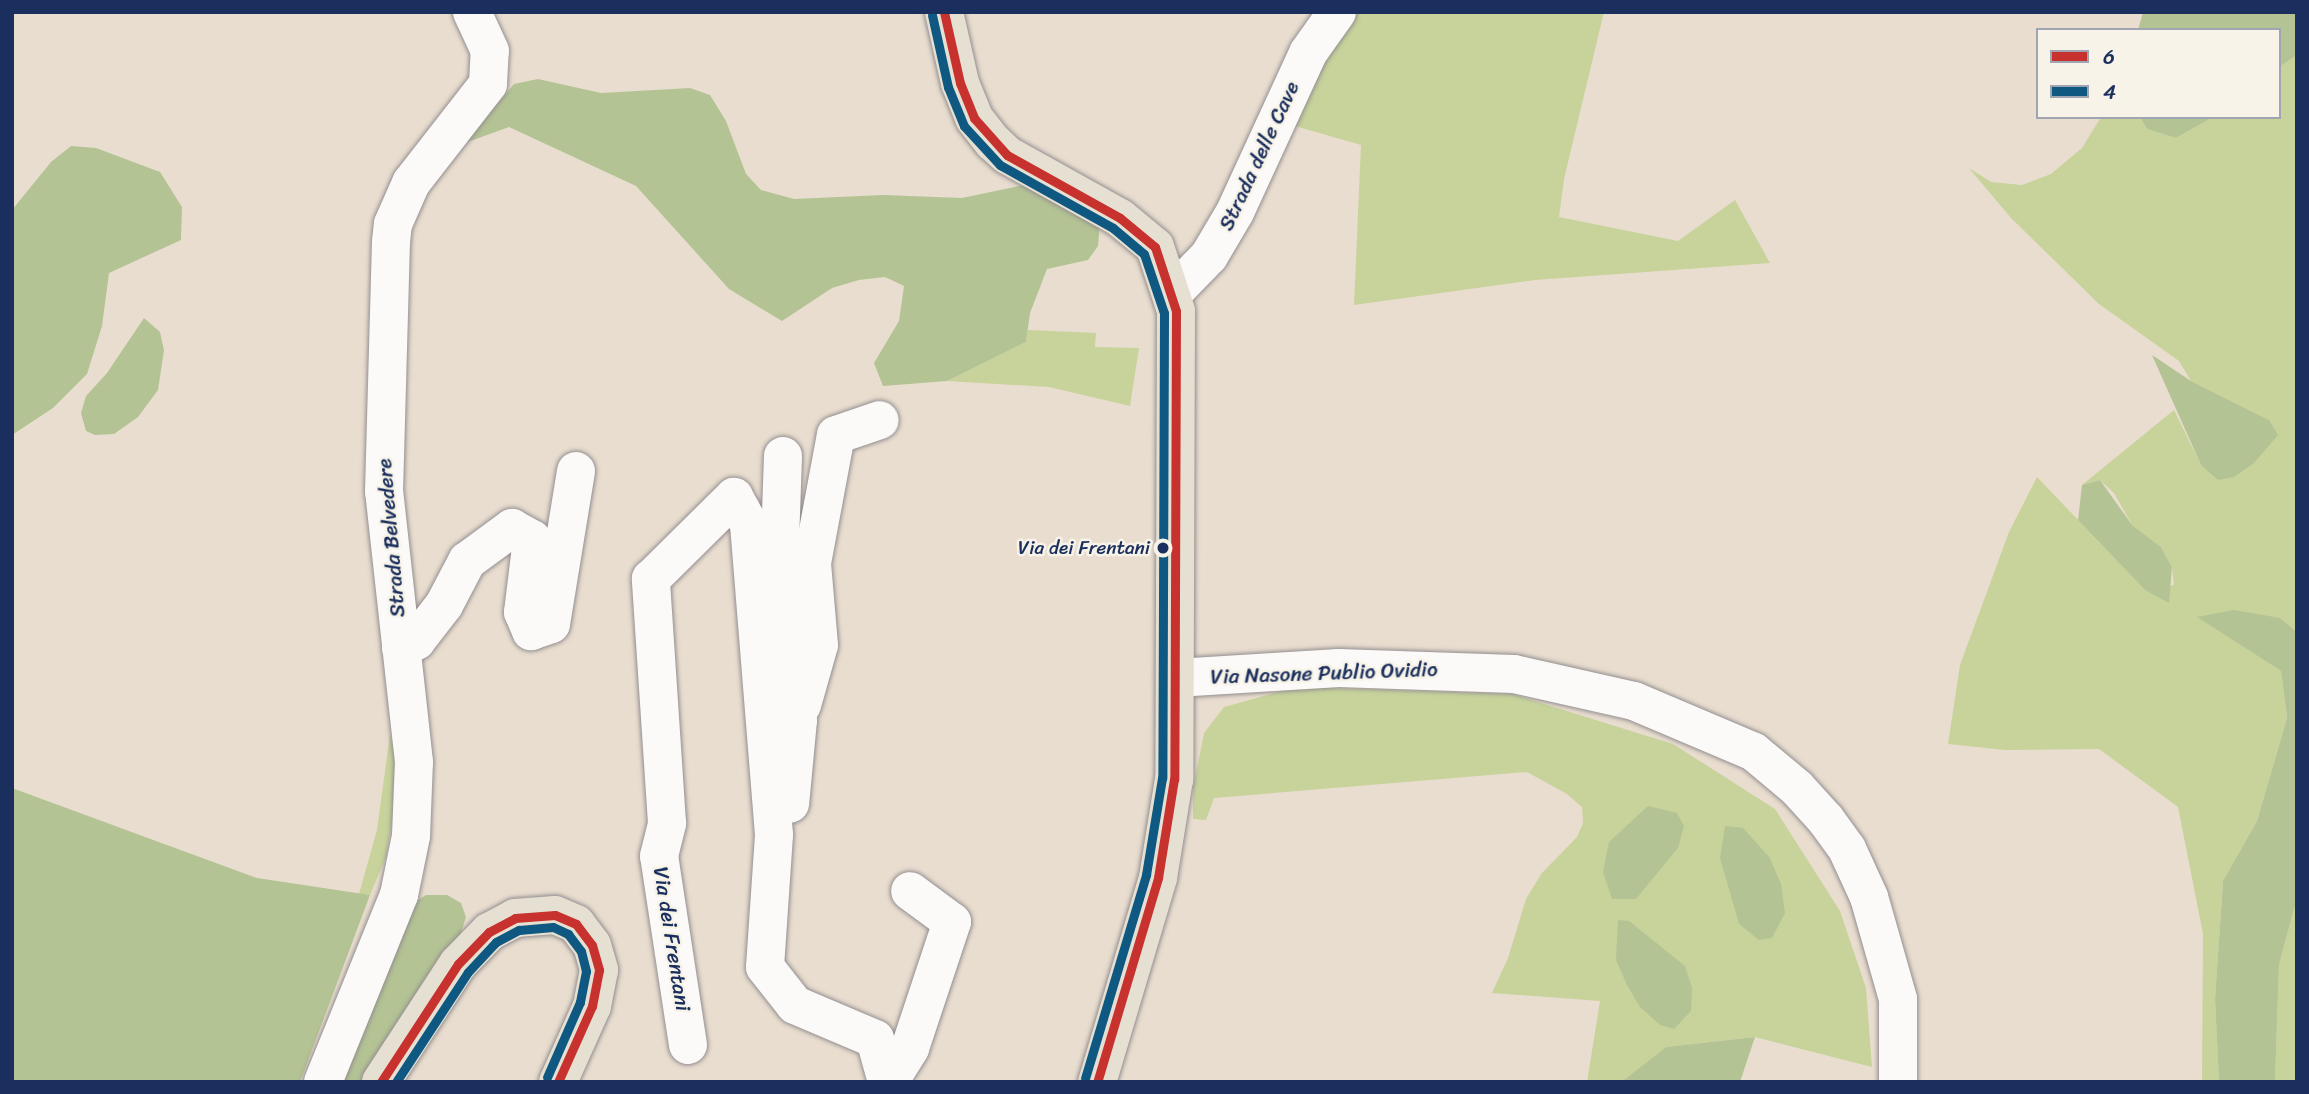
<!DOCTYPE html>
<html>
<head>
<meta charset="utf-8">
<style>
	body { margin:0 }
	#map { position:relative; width:2309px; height:1094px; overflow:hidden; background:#e9ddcf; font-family:Sriracha,sans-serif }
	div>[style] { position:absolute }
	.green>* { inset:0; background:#c7d39b }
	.forest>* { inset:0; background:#b4c394 }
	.roads { filter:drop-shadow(0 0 2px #938f90) drop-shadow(0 0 2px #938f90) }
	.minor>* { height:38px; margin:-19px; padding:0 19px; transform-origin:19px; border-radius:19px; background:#fcfaf8 }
	.major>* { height:38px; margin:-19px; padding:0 19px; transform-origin:19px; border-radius:19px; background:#e6e0d3 }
	.bus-1>* { height:9px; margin:-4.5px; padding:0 4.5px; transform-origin:4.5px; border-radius:4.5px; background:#c8322e }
	.bus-2>* { height:9px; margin:-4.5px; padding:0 4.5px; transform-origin:4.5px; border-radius:4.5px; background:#0e5881 }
	.dots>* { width:19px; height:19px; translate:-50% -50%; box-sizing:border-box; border:4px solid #f7f3e8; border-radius:50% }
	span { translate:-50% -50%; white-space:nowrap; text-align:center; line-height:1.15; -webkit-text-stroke:5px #f7f3e8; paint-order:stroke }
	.bus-label { font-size:19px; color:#1b2f5e }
	.right { translate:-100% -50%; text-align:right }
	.street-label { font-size:21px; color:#1b2f5e }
	.frame { position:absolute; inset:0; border:14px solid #1b2f5e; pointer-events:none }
	.legend { position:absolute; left:2036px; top:28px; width:245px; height:91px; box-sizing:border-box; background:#f7f3e8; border:2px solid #9fa5b1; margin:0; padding:9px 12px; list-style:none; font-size:21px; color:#1b2f5e }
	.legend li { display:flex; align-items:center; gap:14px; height:35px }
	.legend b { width:35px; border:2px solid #9fa5b1 }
</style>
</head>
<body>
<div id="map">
	<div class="green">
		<div style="clip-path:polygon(1354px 12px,1604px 12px,1564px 179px,1559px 217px,1678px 241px,1735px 200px,1770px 263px,1535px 280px,1354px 305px,1361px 145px,1295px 126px,1324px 60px)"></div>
		<div style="clip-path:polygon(2297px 55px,2297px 632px,2280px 618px,2198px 617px,2281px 671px,2287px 718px,2257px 821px,2223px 881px,2215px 999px,2219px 1082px,2202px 1082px,2203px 934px,2178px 807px,2099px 749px,2005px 750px,1948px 744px,1960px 665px,2009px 532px,2037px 477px,2145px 590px,2174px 585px,2172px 567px,2161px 547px,2132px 525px,2114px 493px,2100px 480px,2082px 485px,2174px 410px,2201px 465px,2269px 420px,2191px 381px,2179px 361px,2099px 304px,2011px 218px,1969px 168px,1991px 182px,2022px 185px,2051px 174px,2082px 148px,2101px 117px,2140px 117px,2147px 129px,2176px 138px,2213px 117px,2279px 117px,2279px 67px)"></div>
		<div style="clip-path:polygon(1028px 330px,1096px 333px,1095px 347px,1139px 348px,1130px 406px,1049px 387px,947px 381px,1026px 342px)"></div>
		<div style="clip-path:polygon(1296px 687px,1512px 694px,1673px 744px,1775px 809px,1840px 911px,1866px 988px,1872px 1067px,1755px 1037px,1666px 1047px,1621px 1082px,1587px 1082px,1600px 1001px,1492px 993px,1508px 958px,1526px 899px,1542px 873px,1577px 837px,1583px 823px,1582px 807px,1567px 794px,1527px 772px,1214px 798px,1206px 820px,1193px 819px,1193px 788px,1204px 733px,1224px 707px)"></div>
		<div style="clip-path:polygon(390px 734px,395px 757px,395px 804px,386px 857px,370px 895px,359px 894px,377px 830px)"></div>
		<div style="clip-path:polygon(2297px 898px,2297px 1082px,2275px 1082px,2279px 965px)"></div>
	</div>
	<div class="forest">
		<div style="clip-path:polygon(2143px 12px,2297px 12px,2297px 55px,2279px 67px,2279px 30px,2138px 30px)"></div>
		<div style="clip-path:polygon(538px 79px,601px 93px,690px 88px,710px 95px,726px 121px,746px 174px,761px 190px,794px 199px,883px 195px,962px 198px,1029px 184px,1100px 222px,1098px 246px,1088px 260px,1047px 269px,1030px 313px,1026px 342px,947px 381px,883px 386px,874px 363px,899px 321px,904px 286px,885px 277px,859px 280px,832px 288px,782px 321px,729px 289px,636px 186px,509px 127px,465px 143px,514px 84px)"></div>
		<div style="clip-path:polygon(2140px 117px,2213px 117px,2176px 138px,2147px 129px)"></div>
		<div style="clip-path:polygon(71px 146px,96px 148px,160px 172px,182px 207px,181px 240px,109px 273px,102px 326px,87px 374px,53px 408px,12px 435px,12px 210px,51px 162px)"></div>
		<div style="clip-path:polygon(144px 318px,160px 332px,164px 350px,158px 390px,138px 417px,114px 434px,95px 435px,86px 431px,81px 413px,86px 396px,107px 373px)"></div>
		<div style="clip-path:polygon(2152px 355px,2191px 381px,2269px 420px,2278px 435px,2254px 463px,2234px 477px,2218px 480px,2201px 465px)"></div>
		<div style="clip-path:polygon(2100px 480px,2132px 525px,2161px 547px,2172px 567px,2169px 603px,2145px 590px,2078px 520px,2082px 485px)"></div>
		<div style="clip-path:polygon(2234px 610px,2280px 618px,2297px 632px,2297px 898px,2279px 965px,2275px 1082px,2219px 1082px,2215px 999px,2223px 881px,2257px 821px,2287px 718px,2281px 671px,2197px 617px)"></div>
		<div style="clip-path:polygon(12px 788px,257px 878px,370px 895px,300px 1082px,12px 1082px)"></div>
		<div style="clip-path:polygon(1648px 806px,1677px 813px,1684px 826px,1678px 848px,1636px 899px,1612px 899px,1603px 872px,1609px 842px)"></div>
		<div style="clip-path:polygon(1725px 826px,1743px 828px,1770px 858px,1781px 884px,1785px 913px,1772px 938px,1759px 940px,1739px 924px,1720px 858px)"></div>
		<div style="clip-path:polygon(426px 895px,447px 895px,461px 903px,466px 917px,460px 936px,369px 1082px,325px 1082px,410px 905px)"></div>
		<div style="clip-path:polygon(1618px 920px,1629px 921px,1685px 966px,1692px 988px,1691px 1011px,1674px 1029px,1660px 1025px,1640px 1007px,1627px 985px,1616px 960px)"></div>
		<div style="clip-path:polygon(1755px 1037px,1740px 1082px,1621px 1082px,1666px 1047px)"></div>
	</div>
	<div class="roads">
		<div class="minor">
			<div style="left:1173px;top:293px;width:52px;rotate:-45.8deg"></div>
			<div style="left:1209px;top:256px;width:51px;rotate:-59.4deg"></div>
			<div style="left:1235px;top:212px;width:175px;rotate:-65.3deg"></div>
			<div style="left:1308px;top:53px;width:50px;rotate:-54.7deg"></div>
			<div style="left:783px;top:456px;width:115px;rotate:92deg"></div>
			<div style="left:779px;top:571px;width:150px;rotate:82.7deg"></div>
			<div style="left:798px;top:720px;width:84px;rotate:95.4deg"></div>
			<div style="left:401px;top:648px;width:17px;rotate:-25deg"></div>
			<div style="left:416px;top:641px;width:46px;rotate:-52.1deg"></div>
			<div style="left:444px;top:605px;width:50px;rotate:-62.4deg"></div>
			<div style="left:467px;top:561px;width:56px;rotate:-36.3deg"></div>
			<div style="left:512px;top:528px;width:23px;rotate:29deg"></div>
			<div style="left:532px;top:539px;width:74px;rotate:97deg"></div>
			<div style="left:523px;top:612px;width:21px;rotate:67deg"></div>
			<div style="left:531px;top:631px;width:21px;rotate:-19deg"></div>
			<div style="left:551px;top:624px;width:155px;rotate:-80.7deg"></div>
			<div style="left:1176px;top:678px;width:163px;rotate:-3.5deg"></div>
			<div style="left:1339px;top:668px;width:175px;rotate:2deg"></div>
			<div style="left:1514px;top:674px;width:123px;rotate:12.7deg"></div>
			<div style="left:1634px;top:701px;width:130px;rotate:23deg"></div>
			<div style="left:1754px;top:752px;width:56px;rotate:39.9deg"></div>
			<div style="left:1797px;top:788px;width:43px;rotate:47.8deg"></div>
			<div style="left:1826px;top:820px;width:36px;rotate:54deg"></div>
			<div style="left:1847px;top:849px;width:53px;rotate:65.4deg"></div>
			<div style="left:1869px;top:897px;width:106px;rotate:74.1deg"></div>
			<div style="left:1898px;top:999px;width:83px;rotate:90deg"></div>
			<div style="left:802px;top:705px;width:62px;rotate:-74.2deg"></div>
			<div style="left:819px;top:645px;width:82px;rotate:-94.9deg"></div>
			<div style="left:812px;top:563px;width:130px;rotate:-79.4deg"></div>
			<div style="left:836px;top:435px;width:46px;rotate:-18.8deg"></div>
			<div style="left:688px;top:1045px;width:191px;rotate:-98.7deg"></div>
			<div style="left:659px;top:856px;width:34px;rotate:-76deg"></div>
			<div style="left:667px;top:823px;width:245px;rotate:-93.8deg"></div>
			<div style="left:651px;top:579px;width:117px;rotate:-44.7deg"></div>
			<div style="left:734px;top:497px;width:31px;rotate:61deg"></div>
			<div style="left:749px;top:524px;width:312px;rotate:85.4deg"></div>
			<div style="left:774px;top:835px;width:132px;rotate:93.9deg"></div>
			<div style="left:765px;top:967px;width:48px;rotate:51.7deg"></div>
			<div style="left:795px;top:1005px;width:87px;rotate:23deg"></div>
			<div style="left:875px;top:1039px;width:45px;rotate:74.4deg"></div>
			<div style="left:323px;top:1082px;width:202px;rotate:-67.9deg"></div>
			<div style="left:399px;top:895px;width:60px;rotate:-78.5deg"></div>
			<div style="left:411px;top:836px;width:74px;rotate:-87.7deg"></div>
			<div style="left:414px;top:762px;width:272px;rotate:-96.3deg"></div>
			<div style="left:384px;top:492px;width:250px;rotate:-88.4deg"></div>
			<div style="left:391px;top:242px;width:18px;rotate:-84deg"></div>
			<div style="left:393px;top:224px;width:45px;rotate:-66.3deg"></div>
			<div style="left:411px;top:183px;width:125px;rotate:-52.1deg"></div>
			<div style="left:488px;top:84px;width:33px;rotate:-87deg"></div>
			<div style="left:490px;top:51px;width:43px;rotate:-114.8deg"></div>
			<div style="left:889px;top:1082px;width:40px;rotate:-58deg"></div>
			<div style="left:910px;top:1048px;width:133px;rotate:-71.6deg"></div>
			<div style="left:952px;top:922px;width:52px;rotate:-143.6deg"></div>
		</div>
		<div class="major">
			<div style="left:944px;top:12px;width:73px;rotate:77.3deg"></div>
			<div style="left:960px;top:83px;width:38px;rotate:68deg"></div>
			<div style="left:974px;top:118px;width:31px;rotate:52deg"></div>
			<div style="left:993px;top:142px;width:19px;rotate:43deg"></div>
			<div style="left:1007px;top:155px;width:129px;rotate:29.1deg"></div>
			<div style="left:1120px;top:218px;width:45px;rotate:39.6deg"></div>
			<div style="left:1155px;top:247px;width:67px;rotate:71.8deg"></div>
			<div style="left:1176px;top:311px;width:468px;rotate:90.2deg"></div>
			<div style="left:1174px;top:779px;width:100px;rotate:99.2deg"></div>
			<div style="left:1158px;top:878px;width:213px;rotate:106.6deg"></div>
			<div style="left:381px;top:1082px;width:141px;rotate:-56.9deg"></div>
			<div style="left:458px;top:964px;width:45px;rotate:-45.9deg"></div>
			<div style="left:489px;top:932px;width:30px;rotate:-28deg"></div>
			<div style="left:515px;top:918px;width:40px;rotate:-4.3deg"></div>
			<div style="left:555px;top:915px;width:23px;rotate:23deg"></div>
			<div style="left:576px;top:924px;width:26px;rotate:53deg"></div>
			<div style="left:592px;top:945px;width:26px;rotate:74deg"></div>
			<div style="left:599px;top:970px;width:37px;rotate:101deg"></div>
			<div style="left:592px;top:1006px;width:83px;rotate:114.1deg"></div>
		</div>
	</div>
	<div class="bus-1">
		<div style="left:944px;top:12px;width:73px;rotate:77.3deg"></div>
		<div style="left:960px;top:83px;width:38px;rotate:68deg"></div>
		<div style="left:974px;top:118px;width:50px;rotate:48.3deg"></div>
		<div style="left:1007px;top:155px;width:129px;rotate:29.1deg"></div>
		<div style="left:1120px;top:218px;width:45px;rotate:39.6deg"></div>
		<div style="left:1155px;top:247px;width:67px;rotate:71.8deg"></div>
		<div style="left:1176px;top:311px;width:468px;rotate:90.2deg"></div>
		<div style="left:1174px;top:779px;width:100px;rotate:99.2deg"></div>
		<div style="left:1158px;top:878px;width:213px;rotate:106.6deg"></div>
		<div style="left:381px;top:1082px;width:141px;rotate:-56.9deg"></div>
		<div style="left:458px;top:964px;width:45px;rotate:-45.9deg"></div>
		<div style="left:489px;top:932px;width:30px;rotate:-28deg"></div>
		<div style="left:515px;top:918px;width:40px;rotate:-4.3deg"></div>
		<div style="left:555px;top:915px;width:23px;rotate:23deg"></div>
		<div style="left:576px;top:924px;width:26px;rotate:53deg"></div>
		<div style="left:592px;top:945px;width:26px;rotate:74deg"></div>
		<div style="left:599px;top:970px;width:37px;rotate:101deg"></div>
		<div style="left:592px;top:1006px;width:83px;rotate:114.1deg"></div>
	</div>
	<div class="bus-2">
		<div style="left:932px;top:15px;width:74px;rotate:77.5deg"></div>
		<div style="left:948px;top:87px;width:42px;rotate:67.7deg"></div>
		<div style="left:964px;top:126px;width:53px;rotate:47.3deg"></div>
		<div style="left:1000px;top:165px;width:129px;rotate:29.1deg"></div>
		<div style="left:1113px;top:228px;width:40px;rotate:40deg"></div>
		<div style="left:1144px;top:254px;width:62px;rotate:71.3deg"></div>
		<div style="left:1164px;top:313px;width:465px;rotate:90.2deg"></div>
		<div style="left:1162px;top:778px;width:98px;rotate:99.4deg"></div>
		<div style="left:1146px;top:875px;width:212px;rotate:106.7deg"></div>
		<div style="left:396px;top:1082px;width:131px;rotate:-56.8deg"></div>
		<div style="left:468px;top:972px;width:41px;rotate:-47deg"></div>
		<div style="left:496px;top:942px;width:26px;rotate:-28deg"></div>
		<div style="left:519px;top:930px;width:34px;rotate:-5deg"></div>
		<div style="left:553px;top:927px;width:17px;rotate:25deg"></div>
		<div style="left:568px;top:934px;width:21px;rotate:53deg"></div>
		<div style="left:581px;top:951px;width:21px;rotate:76deg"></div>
		<div style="left:586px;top:971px;width:32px;rotate:101deg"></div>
		<div style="left:580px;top:1002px;width:82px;rotate:113.7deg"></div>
	</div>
	<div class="dots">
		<div style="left:1163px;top:548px;background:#1b2f5e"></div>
	</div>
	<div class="bus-label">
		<span class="right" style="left:1150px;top:548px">Via dei Frentani</span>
	</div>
	<div class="street-label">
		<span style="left:1259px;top:156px;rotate:-65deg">Strada delle Cave</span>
		<span style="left:391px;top:538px;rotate:-95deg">Strada Belvedere</span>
		<span style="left:1324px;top:673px;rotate:-2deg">Via Nasone Publio Ovidio</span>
		<span style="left:672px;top:939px;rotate:81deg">Via dei Frentani</span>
	</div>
	<div class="frame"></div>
	<ul class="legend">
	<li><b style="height:9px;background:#c8322e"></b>6</li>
	<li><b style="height:9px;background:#0e5881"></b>4</li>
	</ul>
</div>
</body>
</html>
